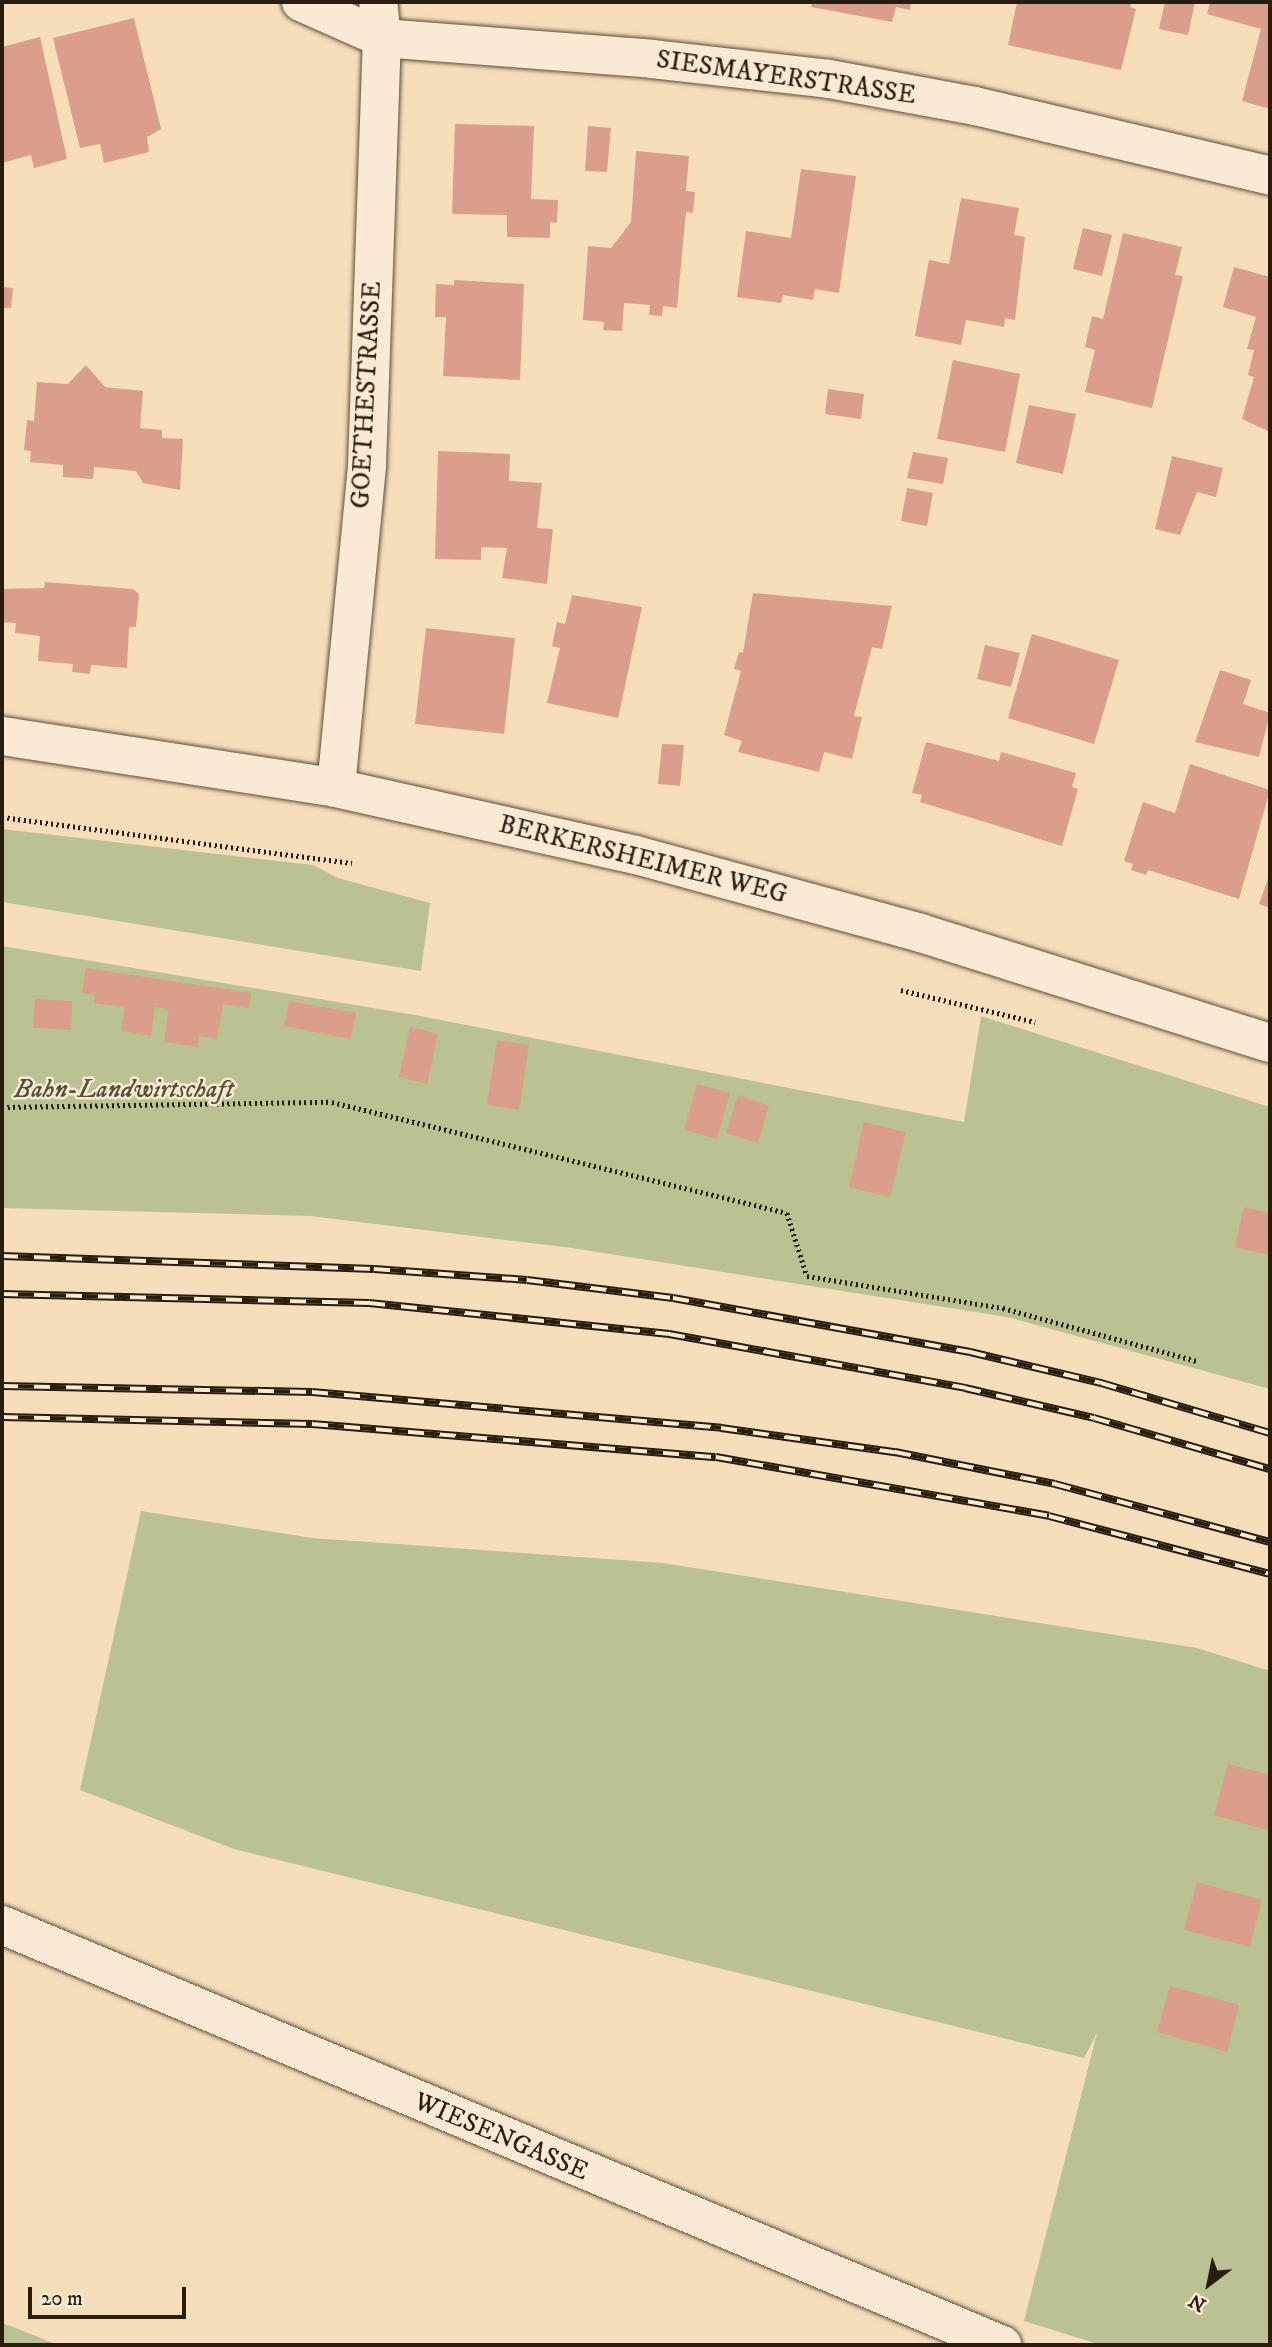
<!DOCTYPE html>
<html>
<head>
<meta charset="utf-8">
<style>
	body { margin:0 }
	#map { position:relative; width:1272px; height:2347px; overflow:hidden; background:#f7debb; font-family:"IM FELL DW Pica",serif }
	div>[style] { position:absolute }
	.green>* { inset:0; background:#bac292 }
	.building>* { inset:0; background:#da9e8a }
	.path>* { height:4.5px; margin-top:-2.25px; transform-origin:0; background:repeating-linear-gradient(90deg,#281d0f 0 2px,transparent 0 5.5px) }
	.roads { filter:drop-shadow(0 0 2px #5c4d3a) drop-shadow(0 0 2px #5c4d3a) }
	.minor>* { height:38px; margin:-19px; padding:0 19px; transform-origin:19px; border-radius:19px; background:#faead3 }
	.rail>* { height:8px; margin-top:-4px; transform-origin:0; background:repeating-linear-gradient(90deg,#faead3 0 16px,#281d0f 0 32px); box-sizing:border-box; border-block:2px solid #281d0f }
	span { translate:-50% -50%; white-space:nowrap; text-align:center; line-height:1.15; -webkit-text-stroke:5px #faead3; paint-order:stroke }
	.street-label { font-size:26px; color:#281d0f }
	.park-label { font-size:26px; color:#544f36; font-style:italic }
	.frame { position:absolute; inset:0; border:4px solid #281d0f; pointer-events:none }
	.north { position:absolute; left:1174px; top:2249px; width:70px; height:70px; -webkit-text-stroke:5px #faead3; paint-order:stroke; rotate:212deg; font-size:19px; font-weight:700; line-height:28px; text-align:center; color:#281d0f }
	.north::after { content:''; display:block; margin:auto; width:24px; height:32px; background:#281d0f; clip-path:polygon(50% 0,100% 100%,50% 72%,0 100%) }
	.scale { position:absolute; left:28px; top:2287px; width:158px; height:32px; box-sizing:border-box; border:4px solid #281d0f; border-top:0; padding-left:9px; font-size:21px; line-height:24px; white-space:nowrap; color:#281d0f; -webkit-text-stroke:5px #faead3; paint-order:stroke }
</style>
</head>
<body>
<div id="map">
	<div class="green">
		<div style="clip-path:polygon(2px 829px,313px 865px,338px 878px,430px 903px,421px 971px,2px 902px)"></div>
		<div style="clip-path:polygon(2px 946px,415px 1015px,964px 1122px,981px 1016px,1270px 1107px,1270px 1389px,1007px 1317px,572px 1248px,310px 1216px,2px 1208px)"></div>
		<div style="clip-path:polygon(141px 1511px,312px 1538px,663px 1563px,1197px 1648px,1270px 1671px,1270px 2345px,1101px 2345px,1024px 2321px,1097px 2033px,1084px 2058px,234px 1849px,80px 1790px)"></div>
		<div style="clip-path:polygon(2px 2323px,13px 2327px,58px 2345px,2px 2345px)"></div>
	</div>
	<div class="building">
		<div style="clip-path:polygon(812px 2px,911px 2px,910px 10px,896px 7px,892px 22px,811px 7px)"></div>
		<div style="clip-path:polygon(1017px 2px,1132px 2px,1130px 7px,1136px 9px,1121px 70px,1008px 45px)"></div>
		<div style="clip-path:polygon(1165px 2px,1195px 2px,1188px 35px,1159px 29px)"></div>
		<div style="clip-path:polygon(1210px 2px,1270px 2px,1270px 109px,1242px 101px,1261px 29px,1207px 14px)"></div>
		<div style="clip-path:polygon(134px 18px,161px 129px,147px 137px,149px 152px,104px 163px,100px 144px,80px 148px,53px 38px)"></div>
		<div style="clip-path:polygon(40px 37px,67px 159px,34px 168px,31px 155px,2px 163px,2px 47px)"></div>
		<div style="clip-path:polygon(455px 124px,534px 126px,531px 199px,558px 200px,557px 223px,550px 222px,550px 238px,507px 237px,507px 215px,452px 214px)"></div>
		<div style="clip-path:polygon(588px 126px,611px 128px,607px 172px,585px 171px)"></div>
		<div style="clip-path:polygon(636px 151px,689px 156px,686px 191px,695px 192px,693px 213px,686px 212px,677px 308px,663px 306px,662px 316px,649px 315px,650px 305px,624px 303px,622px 331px,603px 330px,604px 322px,583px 320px,588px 246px,611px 248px,631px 222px)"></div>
		<div style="clip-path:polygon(801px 169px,856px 176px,839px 293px,815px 289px,813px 300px,783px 295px,781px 303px,737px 297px,746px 231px,791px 238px)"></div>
		<div style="clip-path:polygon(961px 198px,1019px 208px,1014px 235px,1025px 237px,1015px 320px,1005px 318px,1004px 327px,966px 320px,961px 345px,915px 336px,929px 260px,949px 264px)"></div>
		<div style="clip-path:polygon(1083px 228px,1112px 235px,1102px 276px,1073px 269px)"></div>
		<div style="clip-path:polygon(1123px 233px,1182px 247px,1175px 275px,1183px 276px,1152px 408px,1085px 392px,1095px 350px,1085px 347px,1092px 316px,1103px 319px)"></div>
		<div style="clip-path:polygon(1234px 267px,1270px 277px,1270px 432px,1242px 419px,1254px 377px,1248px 375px,1254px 350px,1247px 349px,1256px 317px,1223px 307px)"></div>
		<div style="clip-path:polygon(454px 280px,524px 284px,520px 380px,443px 376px,446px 317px,435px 317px,436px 284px,454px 285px)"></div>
		<div style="clip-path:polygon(2px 287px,13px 288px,11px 308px,2px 308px)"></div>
		<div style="clip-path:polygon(953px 360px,1020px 374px,1005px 452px,937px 439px)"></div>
		<div style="clip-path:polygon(86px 365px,105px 387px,143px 391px,140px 428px,162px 430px,162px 438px,183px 439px,180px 490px,143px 483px,136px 471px,94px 467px,93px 479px,63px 477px,63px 465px,30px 462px,31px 451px,24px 450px,27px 420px,34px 421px,37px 382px,68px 384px)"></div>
		<div style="clip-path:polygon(828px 389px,864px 394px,861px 419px,825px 414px)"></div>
		<div style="clip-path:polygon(1029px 405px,1076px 414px,1063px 474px,1016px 463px)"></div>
		<div style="clip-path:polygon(438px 451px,510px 454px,509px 481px,542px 483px,537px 528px,553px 529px,547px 584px,502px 578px,507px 548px,481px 547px,481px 560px,435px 559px)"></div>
		<div style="clip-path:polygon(913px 452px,948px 458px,943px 484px,907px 478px)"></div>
		<div style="clip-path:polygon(1172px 456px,1223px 468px,1216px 497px,1197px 492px,1180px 535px,1155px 529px)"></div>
		<div style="clip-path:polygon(907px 488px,933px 493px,927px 526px,901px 521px)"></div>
		<div style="clip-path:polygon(45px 582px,133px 589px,139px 594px,136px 627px,129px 627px,127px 668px,91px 665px,90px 674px,72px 672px,73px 664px,38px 661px,40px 636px,15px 633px,16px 623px,2px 622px,2px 589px,44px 588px)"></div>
		<div style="clip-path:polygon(753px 593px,892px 606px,882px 649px,872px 647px,854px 716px,862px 717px,852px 759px,824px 752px,819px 772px,738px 752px,742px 741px,724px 735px,741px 671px,734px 669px,739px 652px,743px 653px)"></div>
		<div style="clip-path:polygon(572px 595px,642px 607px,618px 718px,547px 703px,560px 648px,552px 646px,557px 622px,565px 624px)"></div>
		<div style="clip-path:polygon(426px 628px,515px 638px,504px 734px,415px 724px)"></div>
		<div style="clip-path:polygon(1032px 634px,1119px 660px,1094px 744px,1008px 718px)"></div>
		<div style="clip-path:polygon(985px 645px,1020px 653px,1011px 687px,977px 679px)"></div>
		<div style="clip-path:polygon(1220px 670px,1251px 680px,1243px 704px,1270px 713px,1259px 757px,1195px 742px)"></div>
		<div style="clip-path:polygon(926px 742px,999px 761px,1001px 752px,1076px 773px,1072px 787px,1078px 789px,1062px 846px,920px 802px,922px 795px,912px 793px)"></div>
		<div style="clip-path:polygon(662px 744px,684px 745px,680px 786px,658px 784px)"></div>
		<div style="clip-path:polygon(1190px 764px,1270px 790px,1239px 899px,1148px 870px,1146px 875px,1131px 870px,1133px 864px,1124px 861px,1143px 802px,1175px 813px)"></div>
		<div style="clip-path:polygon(1270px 873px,1270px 908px,1259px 904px)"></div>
		<div style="clip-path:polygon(86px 968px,251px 993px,249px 1008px,223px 1004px,217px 1039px,199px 1036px,198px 1047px,164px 1042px,169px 1009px,155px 1007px,151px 1036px,121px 1031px,125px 1007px,94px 1003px,95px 995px,82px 993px)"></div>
		<div style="clip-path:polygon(35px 999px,72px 1001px,71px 1030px,33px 1028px)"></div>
		<div style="clip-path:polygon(289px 1001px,356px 1013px,351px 1039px,284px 1026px)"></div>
		<div style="clip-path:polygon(410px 1027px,438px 1034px,427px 1084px,399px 1077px)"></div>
		<div style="clip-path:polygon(497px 1040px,529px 1045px,519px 1110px,487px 1105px)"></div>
		<div style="clip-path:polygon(697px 1084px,730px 1093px,717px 1139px,684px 1130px)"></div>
		<div style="clip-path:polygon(738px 1095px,769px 1106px,758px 1143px,726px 1133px)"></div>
		<div style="clip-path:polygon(864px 1122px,906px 1132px,890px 1197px,849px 1187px)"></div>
		<div style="clip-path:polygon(1244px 1207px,1270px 1213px,1270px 1255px,1235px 1247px)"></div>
		<div style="clip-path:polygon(1228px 1764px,1270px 1775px,1270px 1831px,1214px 1815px)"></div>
		<div style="clip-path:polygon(1197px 1882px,1262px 1900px,1250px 1947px,1184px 1930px)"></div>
		<div style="clip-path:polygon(1170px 1986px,1239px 2005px,1227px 2052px,1157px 2032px)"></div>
	</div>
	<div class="path">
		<div style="left:2px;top:817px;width:353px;rotate:7.5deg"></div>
		<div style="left:901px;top:990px;width:138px;rotate:13.4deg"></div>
		<div style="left:2px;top:1107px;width:330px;rotate:-0.9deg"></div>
		<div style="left:332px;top:1102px;width:468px;rotate:13.7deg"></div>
		<div style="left:787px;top:1213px;width:66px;rotate:72.4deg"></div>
		<div style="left:807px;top:1276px;width:199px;rotate:9.3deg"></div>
		<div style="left:1003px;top:1308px;width:201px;rotate:15.3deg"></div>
	</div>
	<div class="roads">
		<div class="minor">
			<div style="left:301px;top:2px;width:89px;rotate:24deg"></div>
			<div style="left:382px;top:38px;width:271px;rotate:4.4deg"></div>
			<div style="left:652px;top:59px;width:178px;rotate:6.4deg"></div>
			<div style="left:829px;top:79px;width:148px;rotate:10.5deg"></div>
			<div style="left:975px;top:106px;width:303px;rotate:13.3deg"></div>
			<div style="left:2px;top:736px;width:338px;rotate:8.8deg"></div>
			<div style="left:336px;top:788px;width:307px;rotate:12.6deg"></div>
			<div style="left:636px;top:855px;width:295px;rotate:15.3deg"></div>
			<div style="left:921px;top:933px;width:366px;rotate:17.5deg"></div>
			<div style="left:336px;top:788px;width:324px;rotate:-84.5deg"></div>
			<div style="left:367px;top:465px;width:427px;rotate:-88deg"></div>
			<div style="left:382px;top:38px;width:36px;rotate:-96deg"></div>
			<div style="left:2px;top:1925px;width:1085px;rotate:22.78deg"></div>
		</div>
	</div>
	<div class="rail">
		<div style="left:2px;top:1256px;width:372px;rotate:2deg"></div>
		<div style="left:374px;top:1269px;width:153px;rotate:4.1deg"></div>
		<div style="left:527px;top:1280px;width:147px;rotate:7deg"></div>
		<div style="left:673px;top:1298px;width:302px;rotate:10.3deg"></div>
		<div style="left:970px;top:1352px;width:135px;rotate:13.3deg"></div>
		<div style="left:1101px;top:1383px;width:176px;rotate:16.5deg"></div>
		<div style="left:2px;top:1294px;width:367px;rotate:1.4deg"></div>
		<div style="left:369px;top:1303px;width:302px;rotate:5.9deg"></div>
		<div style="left:669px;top:1334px;width:301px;rotate:10.3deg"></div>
		<div style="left:965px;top:1388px;width:132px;rotate:13.1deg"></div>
		<div style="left:1094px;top:1418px;width:183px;rotate:16.2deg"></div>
		<div style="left:2px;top:1386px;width:310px;rotate:1.1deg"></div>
		<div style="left:312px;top:1392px;width:411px;rotate:5deg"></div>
		<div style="left:721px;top:1428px;width:176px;rotate:7.9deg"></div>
		<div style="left:895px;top:1452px;width:163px;rotate:11.3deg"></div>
		<div style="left:1055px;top:1484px;width:223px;rotate:15.1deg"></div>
		<div style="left:2px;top:1417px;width:310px;rotate:1.3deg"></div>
		<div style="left:312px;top:1424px;width:405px;rotate:4.7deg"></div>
		<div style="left:716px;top:1457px;width:338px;rotate:10deg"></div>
		<div style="left:1049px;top:1516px;width:228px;rotate:14.7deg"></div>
	</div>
	<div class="street-label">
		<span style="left:786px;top:78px;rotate:8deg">SIESMAYERSTRASSE</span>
		<span style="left:367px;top:395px;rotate:-87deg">GOETHESTRASSE</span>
		<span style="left:643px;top:860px;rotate:14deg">BERKERSHEIMER WEG</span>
		<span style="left:501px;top:2137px;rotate:23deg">WIESENGASSE</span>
	</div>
	<div class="park-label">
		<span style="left:124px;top:1090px">Bahn-Landwirtschaft</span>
	</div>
	<div class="frame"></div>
	<div class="north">N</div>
	<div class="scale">20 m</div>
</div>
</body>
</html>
